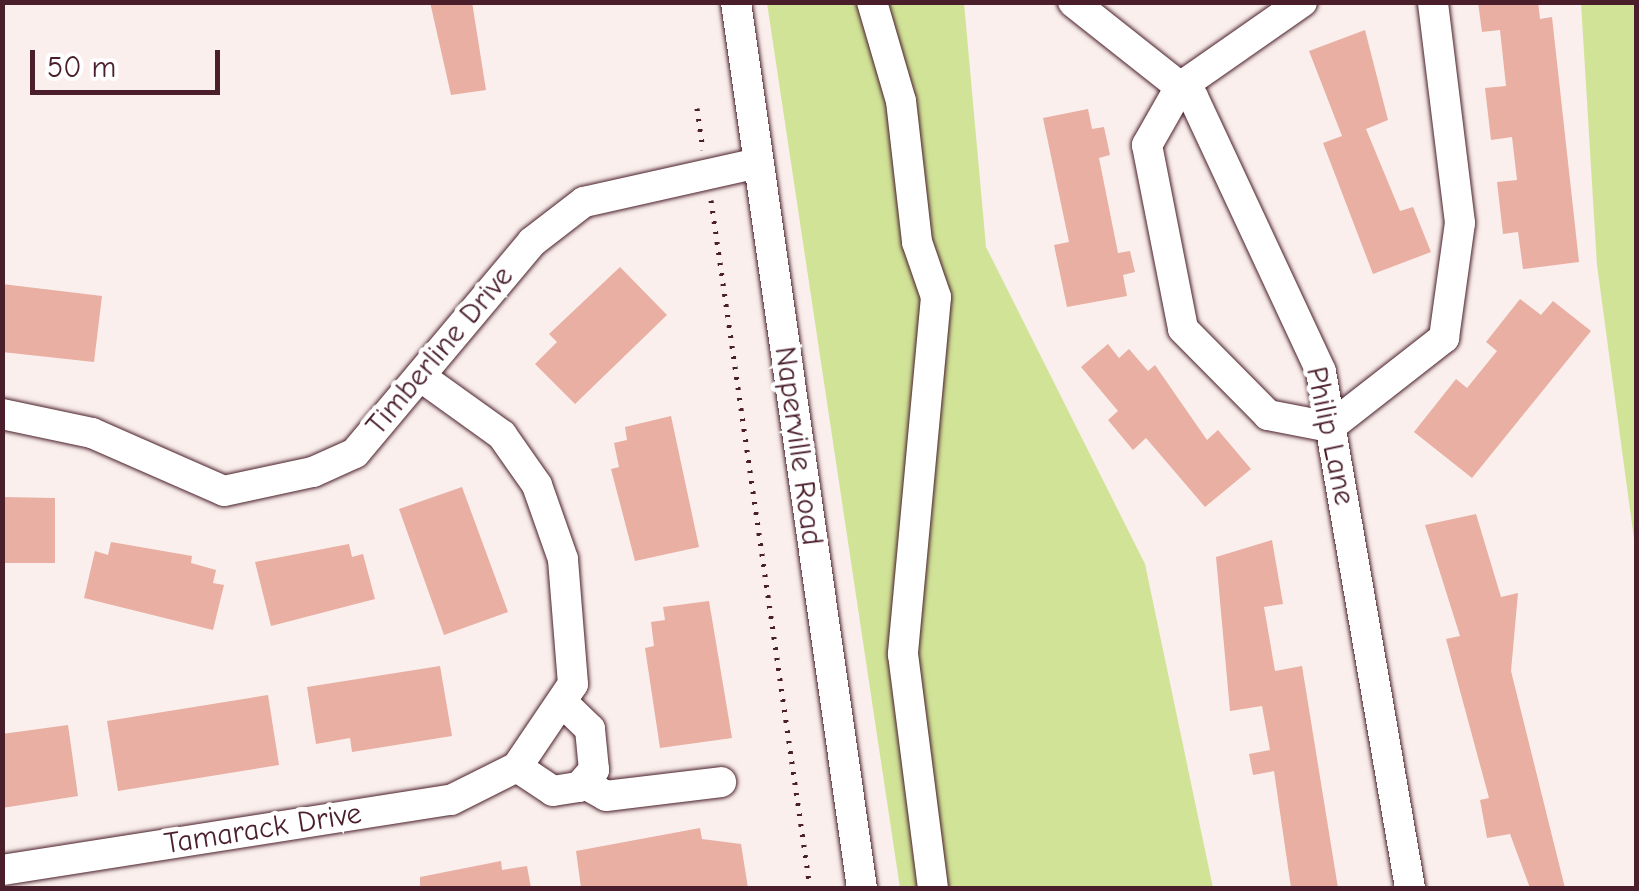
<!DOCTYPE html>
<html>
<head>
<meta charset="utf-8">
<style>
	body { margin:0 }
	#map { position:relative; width:1639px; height:891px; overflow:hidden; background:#faefec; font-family:"Comic Neue",sans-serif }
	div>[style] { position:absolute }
	.green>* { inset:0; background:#d1e397 }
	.building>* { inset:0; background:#e8afa2 }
	.path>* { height:5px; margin-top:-2.5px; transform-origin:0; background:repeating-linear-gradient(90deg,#4a1f2b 0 2.5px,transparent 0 10.5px) }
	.roads { filter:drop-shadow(0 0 2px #4a1f2b) drop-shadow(0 0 2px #4a1f2b) }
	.minor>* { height:30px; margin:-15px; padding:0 15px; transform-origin:15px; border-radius:15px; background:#fff }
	span { translate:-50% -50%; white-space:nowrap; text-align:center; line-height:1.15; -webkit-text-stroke:9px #fff; paint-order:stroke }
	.street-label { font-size:30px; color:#4a1f2b }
	.frame { position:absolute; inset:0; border:5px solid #4a1f2b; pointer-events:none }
	.scale { position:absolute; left:30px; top:50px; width:190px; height:45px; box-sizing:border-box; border:5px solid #4a1f2b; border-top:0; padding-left:12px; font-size:30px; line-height:35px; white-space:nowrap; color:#4a1f2b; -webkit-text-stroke:8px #fff; paint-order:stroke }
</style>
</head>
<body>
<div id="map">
	<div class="green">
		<div style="clip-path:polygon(767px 3px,964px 3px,986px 247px,1145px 564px,1213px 888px,900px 888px)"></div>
		<div style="clip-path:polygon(1581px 3px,1636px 3px,1636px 554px,1597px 265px)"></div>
	</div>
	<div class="building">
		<div style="clip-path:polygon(430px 2px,472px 2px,486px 90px,451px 95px)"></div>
		<div style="clip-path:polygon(1478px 2px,1538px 2px,1540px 19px,1552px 17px,1579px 262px,1523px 269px,1518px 232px,1503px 234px,1497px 182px,1517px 180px,1512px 137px,1491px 140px,1485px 88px,1506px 86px,1500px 30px,1482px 32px)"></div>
		<div style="clip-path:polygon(1365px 30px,1388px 120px,1366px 129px,1400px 211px,1413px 207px,1431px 252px,1373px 274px,1323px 143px,1342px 136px,1309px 51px)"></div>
		<div style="clip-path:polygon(1088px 109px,1092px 129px,1104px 127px,1110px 155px,1099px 158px,1118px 253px,1130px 251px,1135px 272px,1123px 275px,1127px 296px,1067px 307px,1054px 245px,1069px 242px,1043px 118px)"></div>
		<div style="clip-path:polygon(620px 267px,667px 315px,575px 404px,535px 364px,557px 342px,549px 334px)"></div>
		<div style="clip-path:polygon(2px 284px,102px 296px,94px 362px,2px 352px)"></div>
		<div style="clip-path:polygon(1520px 299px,1541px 315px,1553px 301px,1591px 331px,1472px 478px,1414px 432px,1456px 379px,1467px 388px,1497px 351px,1486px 342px)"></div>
		<div style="clip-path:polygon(1108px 344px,1119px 358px,1129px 349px,1148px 371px,1155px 365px,1207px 440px,1218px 430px,1251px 469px,1205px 507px,1146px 438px,1133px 450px,1108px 420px,1118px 411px,1081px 367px)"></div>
		<div style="clip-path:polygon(671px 416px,699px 547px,635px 561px,611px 469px,619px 467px,614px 443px,627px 440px,625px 427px)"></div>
		<div style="clip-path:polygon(462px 487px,508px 612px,444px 635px,399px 509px)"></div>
		<div style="clip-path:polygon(2px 497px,55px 498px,55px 563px,2px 563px)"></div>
		<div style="clip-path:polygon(1476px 514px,1501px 597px,1518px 593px,1511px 671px,1565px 888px,1530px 888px,1510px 834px,1487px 838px,1480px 800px,1489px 798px,1446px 639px,1460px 636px,1425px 525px)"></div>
		<div style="clip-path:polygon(1272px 540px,1283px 604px,1264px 607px,1275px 671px,1302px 666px,1338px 888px,1291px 888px,1274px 771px,1253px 775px,1249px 754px,1270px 750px,1262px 706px,1230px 711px,1216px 557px)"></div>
		<div style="clip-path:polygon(111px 542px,192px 556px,191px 563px,216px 570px,213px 583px,224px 585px,213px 630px,84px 598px,95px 551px,108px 555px)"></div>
		<div style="clip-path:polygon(349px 544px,352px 557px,363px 554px,375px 599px,271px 626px,255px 562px)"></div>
		<div style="clip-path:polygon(709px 601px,732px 738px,660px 748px,645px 648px,654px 646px,651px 622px,665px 620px,663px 607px)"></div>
		<div style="clip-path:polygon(440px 666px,452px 736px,352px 752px,350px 738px,316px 744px,307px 687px)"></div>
		<div style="clip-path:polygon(268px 695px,279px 765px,118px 791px,107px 721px)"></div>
		<div style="clip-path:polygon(68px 725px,78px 796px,2px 808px,2px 734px)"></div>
		<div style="clip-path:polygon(700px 828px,702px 839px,741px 844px,748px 888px,581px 888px,576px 851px)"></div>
		<div style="clip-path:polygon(501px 861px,502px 870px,527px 866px,531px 888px,420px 888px,420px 877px)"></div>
	</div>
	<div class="path">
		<div style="left:697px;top:108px;width:42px;rotate:81.9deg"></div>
		<div style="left:711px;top:200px;width:695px;rotate:81.81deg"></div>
	</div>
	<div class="roads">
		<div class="minor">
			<div style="left:736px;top:2px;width:895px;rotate:81.91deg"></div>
			<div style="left:872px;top:2px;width:103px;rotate:73.7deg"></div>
			<div style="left:901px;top:101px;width:142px;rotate:83.5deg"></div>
			<div style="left:917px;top:242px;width:58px;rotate:70.9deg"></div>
			<div style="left:936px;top:297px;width:359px;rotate:95.3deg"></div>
			<div style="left:903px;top:654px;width:236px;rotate:82.7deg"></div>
			<div style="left:1073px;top:2px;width:153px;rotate:38.4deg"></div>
			<div style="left:1193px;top:97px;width:303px;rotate:65deg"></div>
			<div style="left:1321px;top:372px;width:524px;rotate:80.21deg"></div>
			<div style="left:1302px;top:2px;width:149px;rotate:145.1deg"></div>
			<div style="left:1180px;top:87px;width:67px;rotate:119.6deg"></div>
			<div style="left:1147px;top:145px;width:187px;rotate:78.9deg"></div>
			<div style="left:1183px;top:329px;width:121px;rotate:45.3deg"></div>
			<div style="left:1268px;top:415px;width:63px;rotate:11deg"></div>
			<div style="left:1330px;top:427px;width:145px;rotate:-38deg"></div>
			<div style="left:1444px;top:338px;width:116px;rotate:-82.1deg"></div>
			<div style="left:1460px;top:223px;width:223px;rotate:-97deg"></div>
			<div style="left:2px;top:414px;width:92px;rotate:11.9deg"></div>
			<div style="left:92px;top:433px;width:144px;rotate:23.7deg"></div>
			<div style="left:224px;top:491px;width:91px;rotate:-12.1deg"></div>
			<div style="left:313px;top:472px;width:46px;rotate:-24.3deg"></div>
			<div style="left:355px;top:453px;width:275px;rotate:-50deg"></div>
			<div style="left:532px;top:242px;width:66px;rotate:-37.6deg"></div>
			<div style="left:584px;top:202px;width:178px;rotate:-12.6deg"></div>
			<div style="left:517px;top:767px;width:43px;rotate:33.7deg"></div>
			<div style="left:553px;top:791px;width:26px;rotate:-9deg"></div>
			<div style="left:579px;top:787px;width:23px;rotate:-49deg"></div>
			<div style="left:594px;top:770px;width:41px;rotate:-95.6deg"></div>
			<div style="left:590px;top:729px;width:37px;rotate:-136deg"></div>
			<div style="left:583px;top:783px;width:26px;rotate:29deg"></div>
			<div style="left:606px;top:796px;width:116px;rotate:-6.9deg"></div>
			<div style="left:2px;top:870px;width:454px;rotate:-8.9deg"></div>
			<div style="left:451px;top:800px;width:74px;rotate:-26.6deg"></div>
			<div style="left:517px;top:767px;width:100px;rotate:-56deg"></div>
			<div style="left:573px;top:684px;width:125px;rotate:-94.6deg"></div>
			<div style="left:563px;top:559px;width:78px;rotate:-109.4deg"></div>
			<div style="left:537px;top:485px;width:61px;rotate:-125deg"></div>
			<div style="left:502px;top:435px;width:101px;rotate:-144.3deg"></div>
		</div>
	</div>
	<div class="street-label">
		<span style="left:440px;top:351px;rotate:-50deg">Timberline Drive</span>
		<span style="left:1330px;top:436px;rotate:78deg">Philip Lane</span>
		<span style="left:798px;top:446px;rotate:82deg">Naperville Road</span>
		<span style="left:263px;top:829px;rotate:-9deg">Tamarack Drive</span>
	</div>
	<div class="frame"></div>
	<div class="scale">50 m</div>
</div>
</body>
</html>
